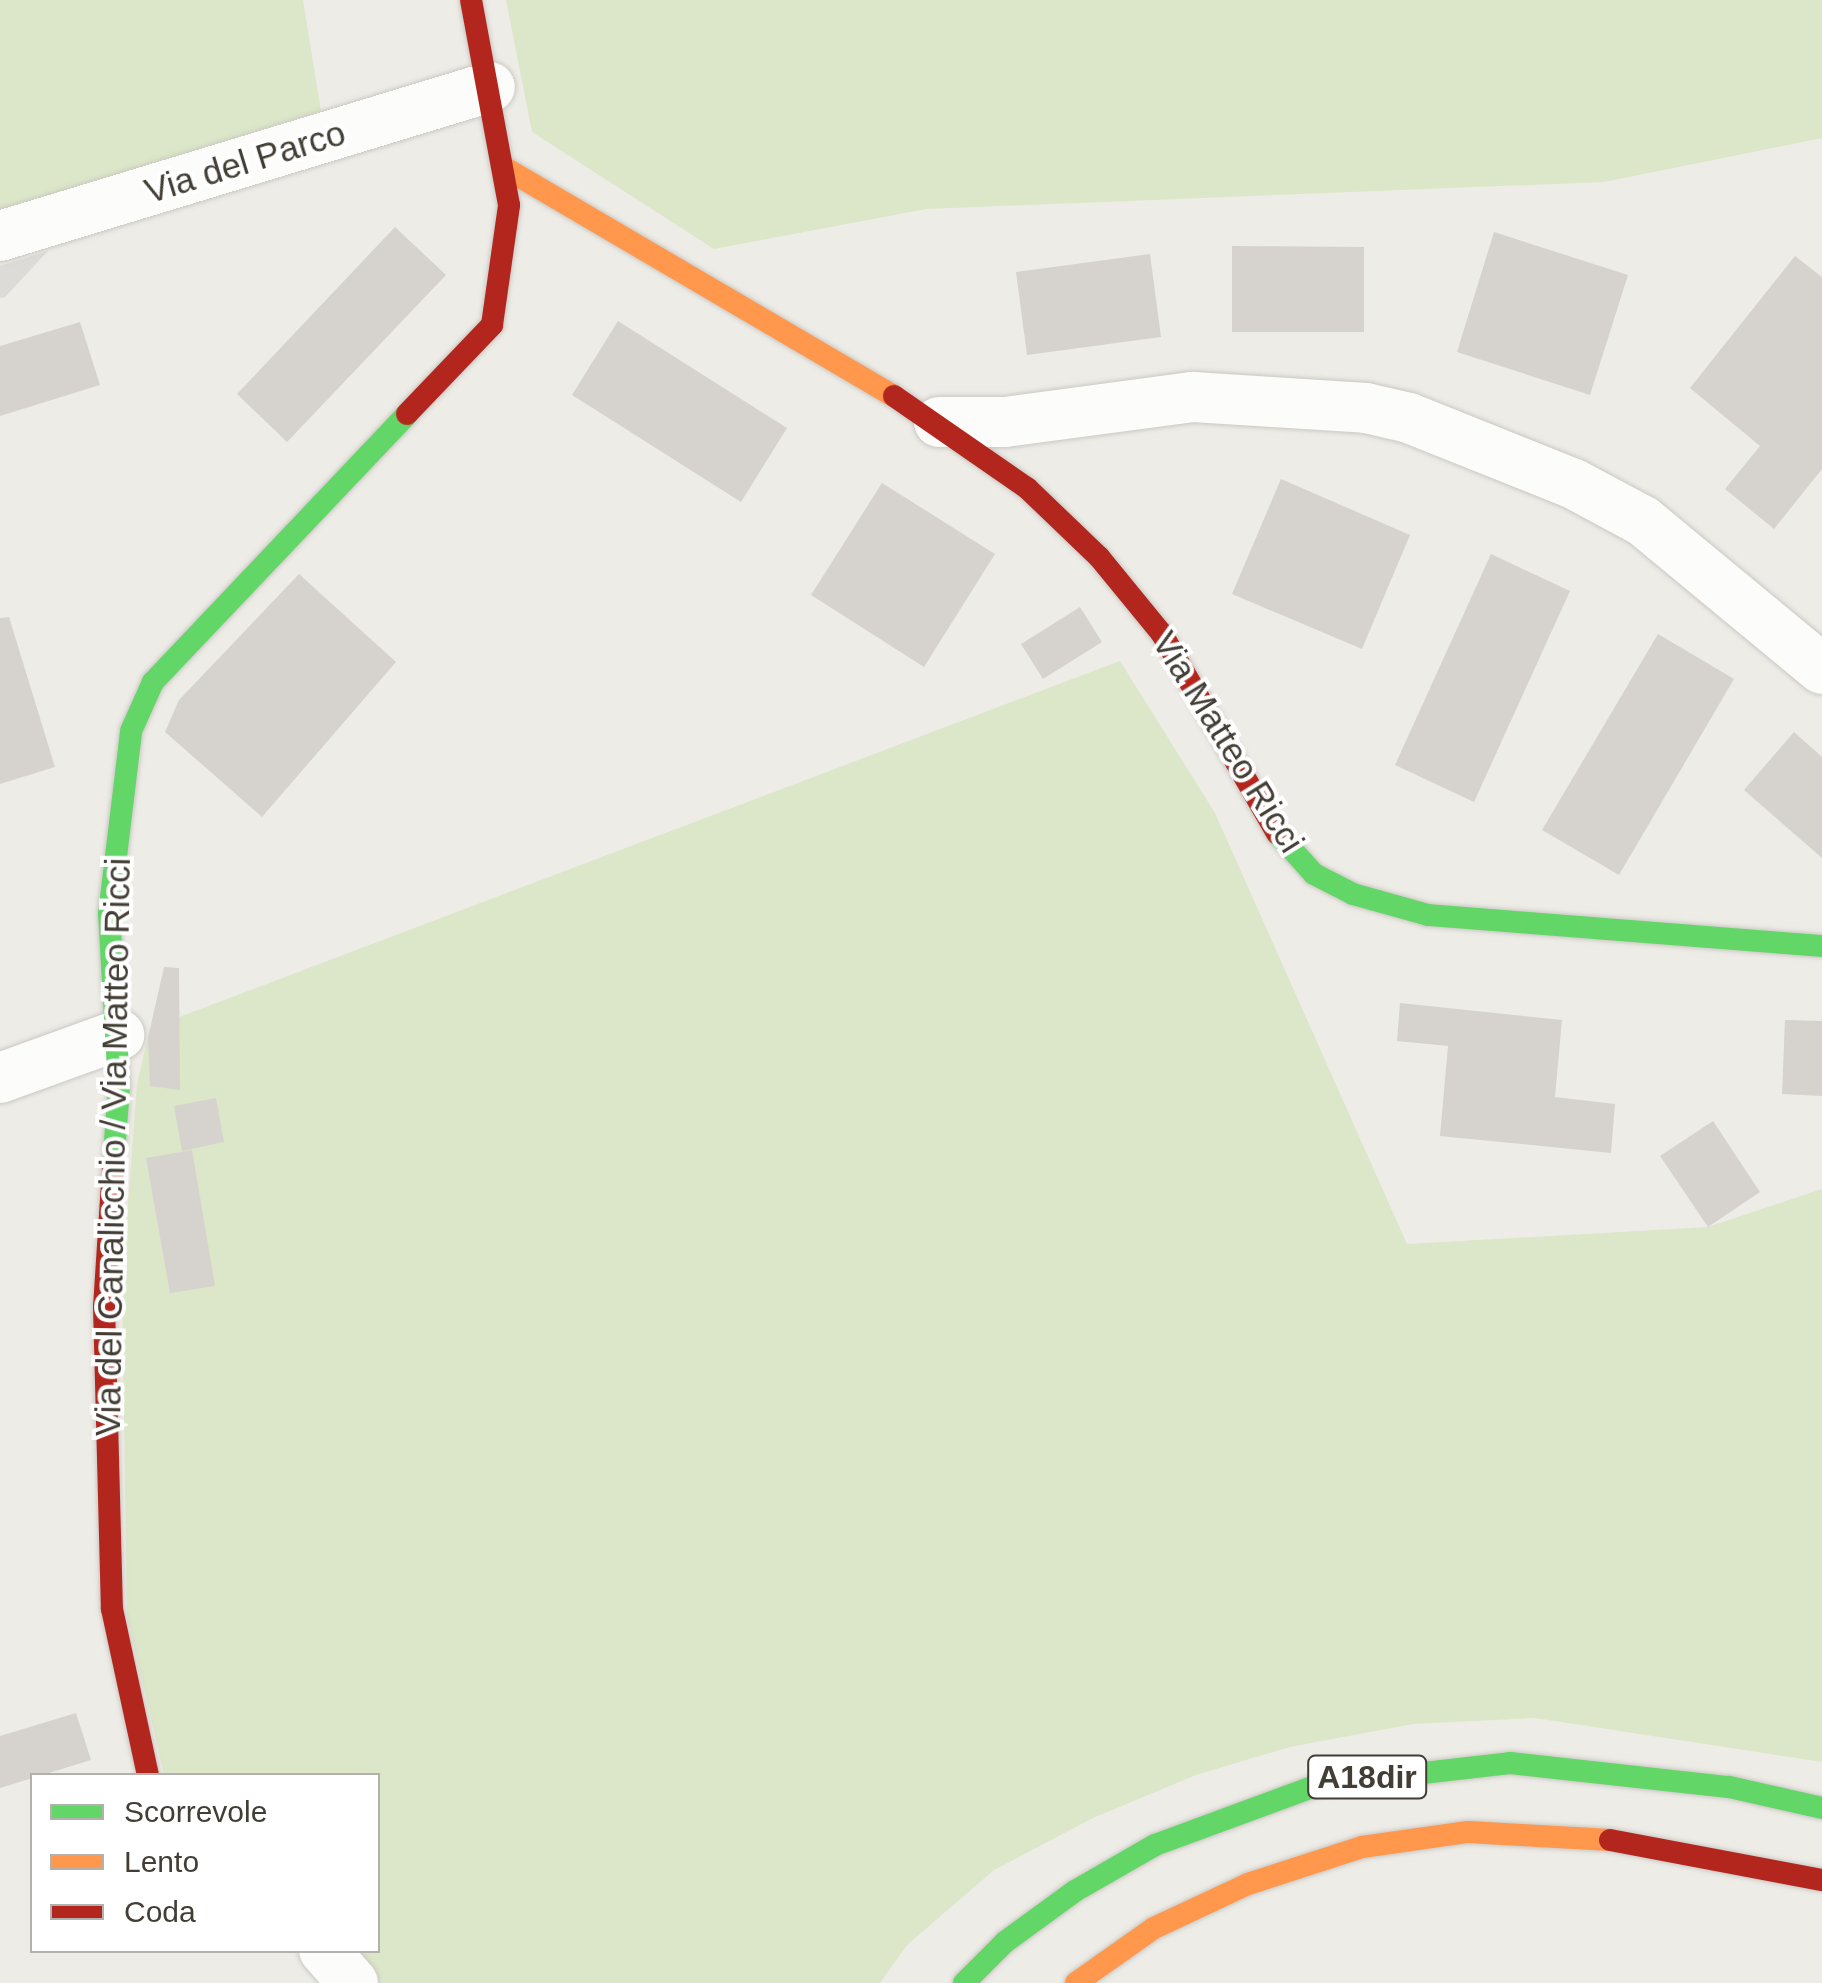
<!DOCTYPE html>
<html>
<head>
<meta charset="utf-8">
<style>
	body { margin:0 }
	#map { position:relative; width:1822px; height:1983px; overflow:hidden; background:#eeece7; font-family:Helvetica,sans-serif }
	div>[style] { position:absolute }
	.green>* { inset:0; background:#dbe7c8 }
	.parking>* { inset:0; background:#dddbd7 }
	.building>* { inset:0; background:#d6d3ce }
	.roads { filter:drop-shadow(0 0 2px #cac8c3) drop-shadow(0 0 2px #cac8c3) }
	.street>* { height:50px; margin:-25px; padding:0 25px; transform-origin:25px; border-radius:25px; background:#fcfcfb }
	.fast>* { height:22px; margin:-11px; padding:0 11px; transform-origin:11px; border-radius:11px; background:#63d668 }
	.slow>* { height:22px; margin:-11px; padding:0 11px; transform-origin:11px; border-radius:11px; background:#ff974d }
	.jam>* { height:22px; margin:-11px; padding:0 11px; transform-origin:11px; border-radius:11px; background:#b3261e }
	span { translate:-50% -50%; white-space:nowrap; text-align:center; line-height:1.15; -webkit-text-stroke:8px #fff; paint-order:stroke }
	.shield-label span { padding:2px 8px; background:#fff; border:2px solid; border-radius:8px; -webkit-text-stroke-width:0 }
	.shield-label { font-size:32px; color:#423d35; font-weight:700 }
	.street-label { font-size:35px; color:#423d35 }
	.legend { position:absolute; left:30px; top:1773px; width:350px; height:180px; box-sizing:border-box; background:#fff; border:2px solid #b3b1ae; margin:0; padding:12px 18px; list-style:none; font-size:30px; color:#423d35 }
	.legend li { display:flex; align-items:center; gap:20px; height:50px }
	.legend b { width:50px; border:2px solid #b3b1ae }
</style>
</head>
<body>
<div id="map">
	<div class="green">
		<div style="clip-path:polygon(0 0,303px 0,321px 111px,0 211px)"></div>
		<div style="clip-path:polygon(506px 0,1822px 0,1822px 138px,1604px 182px,926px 209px,714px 249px,532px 132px)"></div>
		<div style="clip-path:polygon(1120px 661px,1215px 813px,1407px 1244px,1708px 1227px,1822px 1189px,1822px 1762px,1535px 1718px,1413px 1724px,1290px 1747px,1196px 1775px,1093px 1818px,994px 1870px,907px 1945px,880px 1983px,380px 1983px,349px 1951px,378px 1950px,378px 1776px,164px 1775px,127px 1615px,122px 1283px,137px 1084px,150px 1028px)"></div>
	</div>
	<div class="parking">
		<div style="clip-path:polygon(48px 251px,5px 297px,0 298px,0 266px)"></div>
	</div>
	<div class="building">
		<div style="clip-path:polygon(395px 227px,446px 275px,287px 442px,237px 394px)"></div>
		<div style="clip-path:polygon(1494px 232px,1628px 275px,1590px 395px,1457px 352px)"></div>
		<div style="clip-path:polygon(1232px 246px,1364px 247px,1364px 332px,1232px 332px)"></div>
		<div style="clip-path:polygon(1150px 254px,1161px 337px,1027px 355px,1016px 272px)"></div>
		<div style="clip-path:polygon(1795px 256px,1822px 277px,1822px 469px,1774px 529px,1725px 489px,1760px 446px,1690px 388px)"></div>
		<div style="clip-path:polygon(618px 321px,787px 428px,741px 502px,572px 395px)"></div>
		<div style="clip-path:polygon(80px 322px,100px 385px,0 416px,0 346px)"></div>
		<div style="clip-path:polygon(1281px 479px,1410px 535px,1362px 649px,1232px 594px)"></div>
		<div style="clip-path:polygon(882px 483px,995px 554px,924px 667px,811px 595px)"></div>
		<div style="clip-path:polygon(1491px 554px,1570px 591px,1474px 802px,1395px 765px)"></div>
		<div style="clip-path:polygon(299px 574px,396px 662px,262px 817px,165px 732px,179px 700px)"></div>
		<div style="clip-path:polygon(1080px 607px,1102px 642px,1043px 679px,1021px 644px)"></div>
		<div style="clip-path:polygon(9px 617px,55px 767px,0 784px,0 618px)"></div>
		<div style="clip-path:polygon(1658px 634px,1734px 679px,1619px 875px,1542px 830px)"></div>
		<div style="clip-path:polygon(1794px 732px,1822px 757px,1822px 858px,1744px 790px)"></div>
		<div style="clip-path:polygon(164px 967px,179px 968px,180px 1090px,150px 1086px,148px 1038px)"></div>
		<div style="clip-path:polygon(1400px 1003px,1562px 1020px,1555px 1097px,1615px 1104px,1611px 1153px,1440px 1136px,1448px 1046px,1397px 1041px)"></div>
		<div style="clip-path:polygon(1785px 1020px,1822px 1021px,1822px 1096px,1782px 1094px)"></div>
		<div style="clip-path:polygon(216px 1098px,224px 1142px,182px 1151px,174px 1106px)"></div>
		<div style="clip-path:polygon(1713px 1121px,1760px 1192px,1708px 1227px,1660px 1156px)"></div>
		<div style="clip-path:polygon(192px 1150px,215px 1286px,170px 1293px,146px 1158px)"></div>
		<div style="clip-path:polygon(76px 1713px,91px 1760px,0 1788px,0 1736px)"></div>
	</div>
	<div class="roads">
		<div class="street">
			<div style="left:0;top:236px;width:512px;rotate:-16.91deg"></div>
			<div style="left:939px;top:422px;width:66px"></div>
			<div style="left:1005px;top:422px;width:190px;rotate:-7.6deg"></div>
			<div style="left:1193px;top:397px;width:173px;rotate:3.6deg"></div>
			<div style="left:1366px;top:408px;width:44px;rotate:13.1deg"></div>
			<div style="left:1409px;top:418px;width:178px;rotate:21.8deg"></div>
			<div style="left:1574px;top:484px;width:78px;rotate:28.2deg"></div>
			<div style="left:1643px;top:521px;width:232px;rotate:39.6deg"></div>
			<div style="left:0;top:1078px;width:127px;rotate:-19.9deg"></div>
			<div style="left:324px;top:1950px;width:44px;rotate:48.7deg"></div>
		</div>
		<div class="fast">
			<div style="left:1277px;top:833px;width:55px;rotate:47.9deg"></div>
			<div style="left:1314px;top:874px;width:44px;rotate:27.1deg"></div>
			<div style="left:1353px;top:894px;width:78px;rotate:15.6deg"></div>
			<div style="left:1428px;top:915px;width:395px;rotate:4.5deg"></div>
			<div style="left:113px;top:1168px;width:82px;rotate:-85.8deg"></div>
			<div style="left:119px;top:1086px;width:172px;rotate:-93.3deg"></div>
			<div style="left:109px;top:914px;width:184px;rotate:-83.1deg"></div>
			<div style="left:131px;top:731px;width:54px;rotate:-65.8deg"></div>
			<div style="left:153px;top:682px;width:369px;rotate:-46.5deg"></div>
			<div style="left:964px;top:1983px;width:58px;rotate:-45deg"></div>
			<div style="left:1005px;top:1942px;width:87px;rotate:-36.1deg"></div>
			<div style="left:1075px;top:1891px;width:92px;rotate:-29.9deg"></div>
			<div style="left:1155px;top:1845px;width:174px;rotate:-20.2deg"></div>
			<div style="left:1318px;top:1785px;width:193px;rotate:-6.5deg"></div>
			<div style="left:1510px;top:1763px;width:220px;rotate:6.3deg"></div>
			<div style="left:1729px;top:1787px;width:95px;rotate:12.7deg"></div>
		</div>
		<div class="slow">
			<div style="left:505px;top:168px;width:451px;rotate:30.4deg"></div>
			<div style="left:1076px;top:1983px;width:95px;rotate:-35.2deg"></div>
			<div style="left:1154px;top:1928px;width:104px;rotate:-25.1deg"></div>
			<div style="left:1248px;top:1884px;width:120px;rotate:-18deg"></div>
			<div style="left:1362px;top:1847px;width:107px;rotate:-8.1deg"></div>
			<div style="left:1468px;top:1832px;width:142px;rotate:3.2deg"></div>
		</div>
		<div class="jam">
			<div style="left:894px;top:396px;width:162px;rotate:34.7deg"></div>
			<div style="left:1027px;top:488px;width:100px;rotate:43.8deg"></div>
			<div style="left:1099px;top:557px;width:99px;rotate:50.7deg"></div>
			<div style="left:1162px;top:634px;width:230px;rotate:60deg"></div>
			<div style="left:407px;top:414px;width:123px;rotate:-46.3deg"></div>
			<div style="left:492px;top:325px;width:121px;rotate:-81.9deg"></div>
			<div style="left:509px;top:205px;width:208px;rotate:-100.5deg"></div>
			<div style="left:113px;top:1168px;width:138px;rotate:93.7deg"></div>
			<div style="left:104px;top:1306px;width:303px;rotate:88.5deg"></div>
			<div style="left:112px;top:1609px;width:171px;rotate:77.8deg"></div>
			<div style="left:1610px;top:1840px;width:216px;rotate:10.7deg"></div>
		</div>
	</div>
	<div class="shield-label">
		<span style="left:1367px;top:1777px">A18dir</span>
	</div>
	<div class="street-label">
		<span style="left:245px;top:162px;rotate:-17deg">Via del Parco</span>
		<span style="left:1228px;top:742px;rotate:58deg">Via Matteo Ricci</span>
		<span style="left:113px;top:1147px;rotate:-89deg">Via del Canalicchio / Via Matteo Ricci</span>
	</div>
	<ul class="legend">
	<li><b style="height:12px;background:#63d668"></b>Scorrevole</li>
	<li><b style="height:12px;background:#ff974d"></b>Lento</li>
	<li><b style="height:12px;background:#b3261e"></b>Coda</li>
	</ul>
</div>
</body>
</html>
